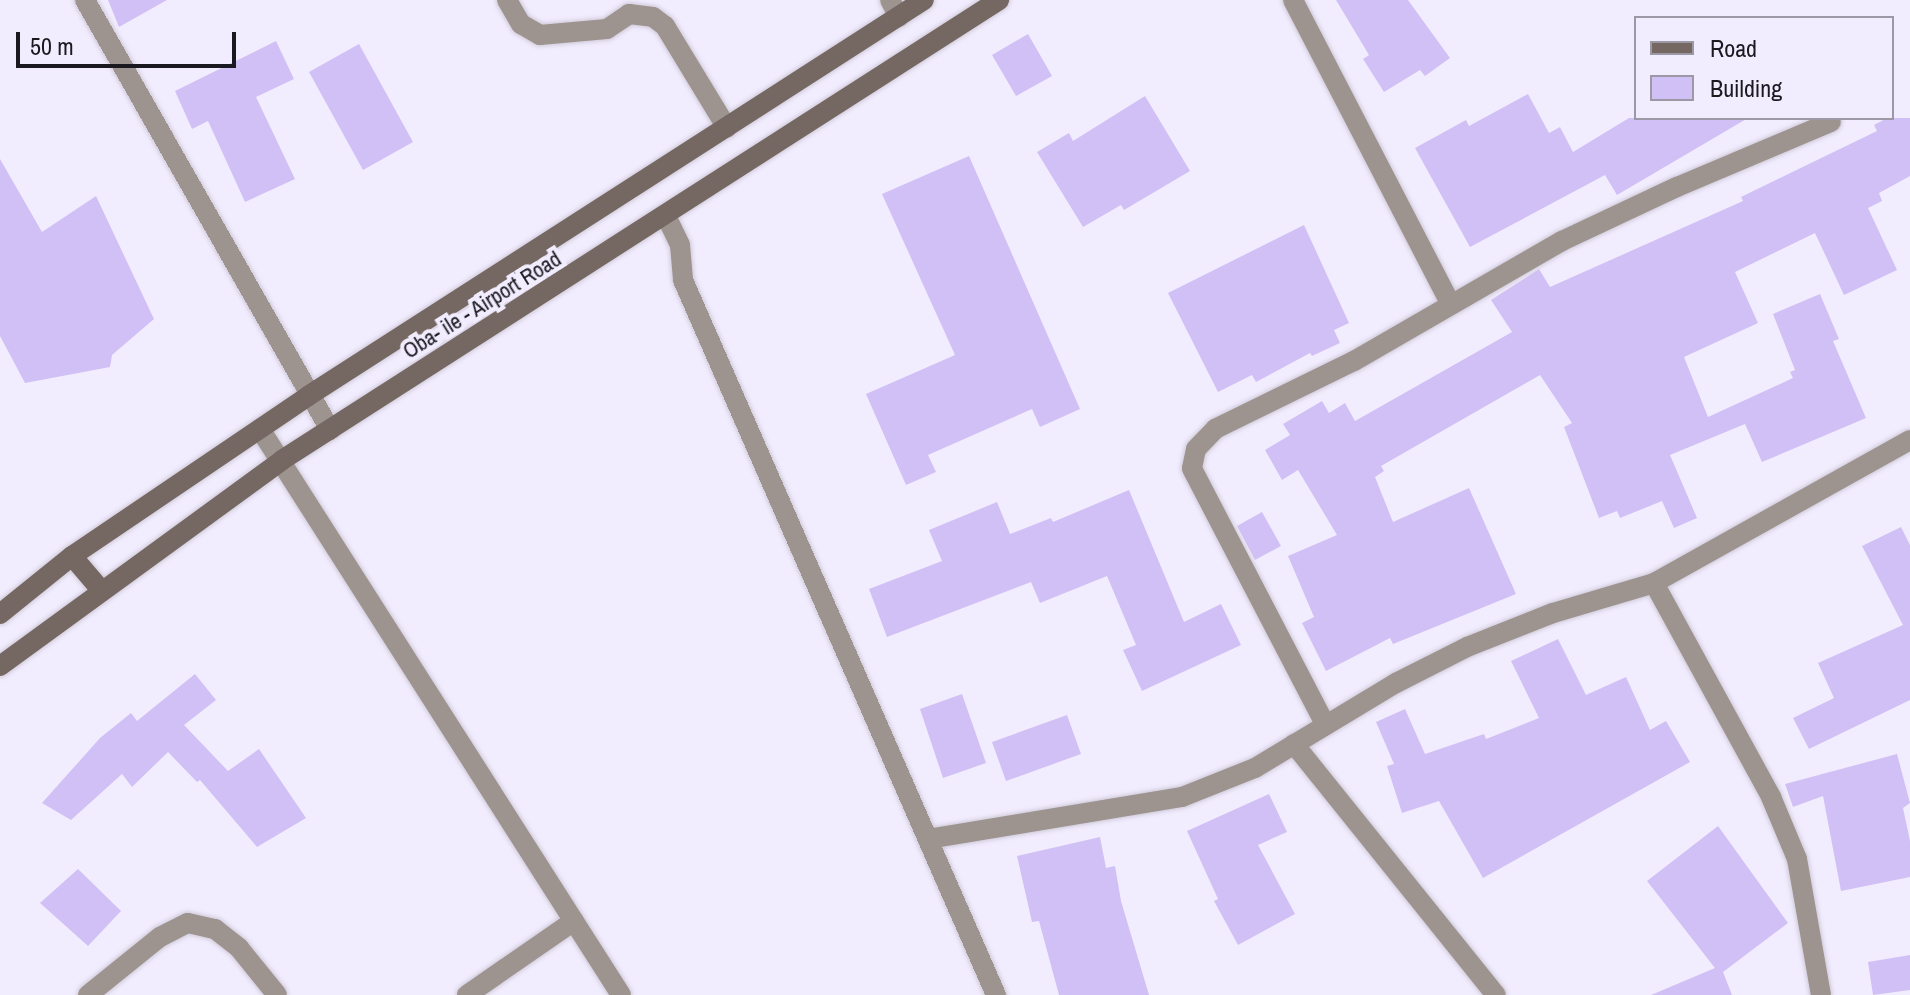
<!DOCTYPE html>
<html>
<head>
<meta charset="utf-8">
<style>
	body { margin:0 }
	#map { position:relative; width:1910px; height:995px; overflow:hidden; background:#f2edfe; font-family:"Archivo Narrow",sans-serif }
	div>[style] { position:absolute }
	.building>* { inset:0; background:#d1c0f5 }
	.roads { filter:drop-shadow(0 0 2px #d0cbda) drop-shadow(0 0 2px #d0cbda) }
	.minor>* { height:20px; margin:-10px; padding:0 10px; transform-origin:10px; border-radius:10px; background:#9d938f }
	.tertiary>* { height:20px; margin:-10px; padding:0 10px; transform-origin:10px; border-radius:10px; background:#9d938f }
	.secondary>* { height:20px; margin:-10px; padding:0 10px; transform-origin:10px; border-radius:10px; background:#756762 }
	span { translate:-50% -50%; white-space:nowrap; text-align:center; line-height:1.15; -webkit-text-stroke:8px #f2edfe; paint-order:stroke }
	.street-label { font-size:22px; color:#1b1920 }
	.legend { position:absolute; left:1634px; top:16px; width:260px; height:104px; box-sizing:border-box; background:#f2edfe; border:2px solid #9c98a5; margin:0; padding:10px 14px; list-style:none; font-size:24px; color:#1b1920 }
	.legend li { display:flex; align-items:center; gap:16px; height:40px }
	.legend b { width:40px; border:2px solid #9c98a5 }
	.scale { position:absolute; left:16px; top:32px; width:220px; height:36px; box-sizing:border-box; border:4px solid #1b1920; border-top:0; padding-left:10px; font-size:24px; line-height:28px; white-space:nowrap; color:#1b1920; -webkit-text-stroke:6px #f2edfe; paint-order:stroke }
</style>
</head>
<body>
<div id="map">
	<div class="building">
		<div style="clip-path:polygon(108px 0,167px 0,119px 27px)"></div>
		<div style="clip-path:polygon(1336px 0,1408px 0,1450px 58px,1425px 76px,1420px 70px,1384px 92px,1363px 59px,1369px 55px)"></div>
		<div style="clip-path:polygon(1028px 34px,1052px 76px,1016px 96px,992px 55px)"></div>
		<div style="clip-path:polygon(276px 41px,294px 79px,256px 97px,295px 179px,245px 202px,208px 121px,192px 129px,175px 91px)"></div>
		<div style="clip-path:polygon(359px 44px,413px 142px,363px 170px,309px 72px)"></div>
		<div style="clip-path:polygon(1528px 94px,1549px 133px,1560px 127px,1573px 152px,1629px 118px,1748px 118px,1617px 195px,1605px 175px,1470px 247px,1415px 148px,1466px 120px,1469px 126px)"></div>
		<div style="clip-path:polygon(1145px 96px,1190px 171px,1124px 210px,1121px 205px,1083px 227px,1037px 152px,1069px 133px,1073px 141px)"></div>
		<div style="clip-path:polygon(1887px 118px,1910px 118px,1910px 176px,1879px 193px,1882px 201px,1868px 208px,1897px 270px,1844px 295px,1815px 233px,1735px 272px,1758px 323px,1684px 357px,1708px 417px,1793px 378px,1790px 372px,1795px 370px,1773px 314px,1820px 294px,1839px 339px,1833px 341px,1866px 418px,1762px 462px,1745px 424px,1670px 455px,1697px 518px,1674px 528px,1662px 501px,1620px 518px,1617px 511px,1599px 518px,1564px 427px,1572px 423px,1540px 375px,1381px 466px,1384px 471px,1375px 477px,1393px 522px,1469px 488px,1516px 594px,1393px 644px,1390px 638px,1326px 671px,1302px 623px,1314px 617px,1288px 556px,1337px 535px,1298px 470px,1282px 480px,1265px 450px,1290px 435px,1283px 424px,1322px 401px,1329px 413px,1345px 403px,1355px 421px,1512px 332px,1491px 300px,1539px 269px,1550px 287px,1743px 201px,1741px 197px,1877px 131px,1874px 125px)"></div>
		<div style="clip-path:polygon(969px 156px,1080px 409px,1040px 427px,1032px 409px,928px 455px,936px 472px,906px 485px,866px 394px,955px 355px,882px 194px)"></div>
		<div style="clip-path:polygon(0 159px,42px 232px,96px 196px,154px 319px,112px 355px,110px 367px,25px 383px,0 336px)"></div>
		<div style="clip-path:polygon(1304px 225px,1349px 323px,1334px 330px,1340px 343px,1312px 356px,1310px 353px,1256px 382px,1252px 375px,1218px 392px,1168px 293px)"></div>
		<div style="clip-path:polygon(1129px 490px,1184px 622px,1221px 604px,1241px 645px,1142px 691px,1123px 650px,1136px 645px,1107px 576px,1040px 603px,1031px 582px,887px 637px,869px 589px,942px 561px,929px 530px,997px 502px,1010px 534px,1051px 518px,1053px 522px)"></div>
		<div style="clip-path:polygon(1262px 512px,1281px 546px,1255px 560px,1237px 526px)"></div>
		<div style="clip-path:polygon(1901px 527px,1910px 545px,1910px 700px,1809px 749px,1793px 718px,1834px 698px,1818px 663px,1903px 625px,1862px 546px)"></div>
		<div style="clip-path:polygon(1558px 639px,1586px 695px,1626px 677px,1650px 730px,1666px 721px,1690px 762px,1483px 878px,1439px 801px,1402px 813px,1387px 766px,1394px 764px,1376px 722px,1405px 709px,1425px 754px,1484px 734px,1486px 739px,1539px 718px,1511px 661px)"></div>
		<div style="clip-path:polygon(195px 674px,216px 700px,184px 725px,228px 771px,259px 749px,306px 818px,257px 847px,200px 780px,197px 782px,168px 752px,132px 787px,122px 774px,71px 820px,42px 803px,100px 738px,131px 713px,137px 721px)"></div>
		<div style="clip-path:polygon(962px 694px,986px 763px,943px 778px,920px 709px)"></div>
		<div style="clip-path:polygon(1067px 715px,1081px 754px,1006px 781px,992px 742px)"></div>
		<div style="clip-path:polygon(1897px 754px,1910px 803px,1903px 808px,1910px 841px,1910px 877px,1841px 891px,1823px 796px,1793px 807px,1785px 784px)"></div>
		<div style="clip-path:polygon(1269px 794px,1287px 832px,1258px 845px,1295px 914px,1238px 945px,1214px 901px,1218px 899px,1187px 831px)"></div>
		<div style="clip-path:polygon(1718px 826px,1788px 923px,1723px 972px,1732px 995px,1651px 995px,1715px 968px,1647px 881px)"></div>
		<div style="clip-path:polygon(1100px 837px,1106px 868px,1115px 866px,1121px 901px,1149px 995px,1059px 995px,1039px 921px,1032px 922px,1017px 856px)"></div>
		<div style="clip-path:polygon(78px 869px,121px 911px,88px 946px,40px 903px)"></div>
		<div style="clip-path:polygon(1910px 955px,1910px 990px,1873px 995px,1868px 962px)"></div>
	</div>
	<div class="roads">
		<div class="minor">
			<div style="left:85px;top:0;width:495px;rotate:60.3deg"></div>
			<div style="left:507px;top:0;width:28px;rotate:60deg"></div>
			<div style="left:521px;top:24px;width:22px;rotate:30deg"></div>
			<div style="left:540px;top:35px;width:67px;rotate:-5.1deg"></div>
			<div style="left:607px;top:29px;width:27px;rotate:-34deg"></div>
			<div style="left:629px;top:14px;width:24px;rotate:7deg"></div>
			<div style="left:653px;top:17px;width:15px;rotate:37deg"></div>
			<div style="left:665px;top:26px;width:119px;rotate:58.7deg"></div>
			<div style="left:890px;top:0;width:19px;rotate:62deg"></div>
			<div style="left:1293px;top:0;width:343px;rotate:62.6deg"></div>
			<div style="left:666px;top:216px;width:32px;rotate:64deg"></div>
			<div style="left:680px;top:245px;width:35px;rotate:85deg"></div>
			<div style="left:683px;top:280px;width:781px;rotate:66.36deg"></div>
			<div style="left:1654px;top:583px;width:244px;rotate:61.3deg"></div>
			<div style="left:1771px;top:797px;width:67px;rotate:67.2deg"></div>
			<div style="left:1797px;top:859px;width:138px;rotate:80deg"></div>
			<div style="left:1325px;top:724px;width:288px;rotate:-117.5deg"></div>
			<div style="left:1192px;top:468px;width:19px;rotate:-78deg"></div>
			<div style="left:1196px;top:449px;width:28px;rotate:-46deg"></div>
			<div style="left:1215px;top:429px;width:155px;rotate:-26.1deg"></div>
			<div style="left:1354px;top:361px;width:240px;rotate:-30deg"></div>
			<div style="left:1562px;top:241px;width:127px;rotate:-25.2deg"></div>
			<div style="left:1677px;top:187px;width:167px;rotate:-22.9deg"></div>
			<div style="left:1294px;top:744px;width:322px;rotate:51.2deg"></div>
			<div style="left:928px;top:839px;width:257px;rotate:-9.4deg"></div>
			<div style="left:1182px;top:797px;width:79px;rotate:-21.7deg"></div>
			<div style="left:1255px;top:768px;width:165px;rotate:-31.1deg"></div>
			<div style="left:1396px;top:683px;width:80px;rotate:-26.9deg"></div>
			<div style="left:1467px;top:647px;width:92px;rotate:-21.6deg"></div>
			<div style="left:1553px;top:613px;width:105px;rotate:-16.5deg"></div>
			<div style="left:1654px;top:583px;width:293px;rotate:-29.2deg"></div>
			<div style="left:88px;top:995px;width:92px;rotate:-38.9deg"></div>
			<div style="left:160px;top:937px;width:31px;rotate:-27deg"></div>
			<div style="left:188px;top:923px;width:28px;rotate:13deg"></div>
			<div style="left:215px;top:929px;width:31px;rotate:38deg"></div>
			<div style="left:239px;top:948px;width:60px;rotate:51deg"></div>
			<div style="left:467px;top:995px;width:130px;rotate:-34.7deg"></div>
		</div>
		<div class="tertiary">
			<div style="left:260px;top:429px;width:671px;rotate:57.47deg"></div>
		</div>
		<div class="secondary">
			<div style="left:72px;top:556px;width:45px;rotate:49.5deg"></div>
			<div style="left:0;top:614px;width:92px;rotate:-38.9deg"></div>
			<div style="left:72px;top:556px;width:285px;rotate:-34.1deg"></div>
			<div style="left:308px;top:396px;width:732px;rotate:-32.74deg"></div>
			<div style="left:0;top:666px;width:349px;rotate:-36.1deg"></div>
			<div style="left:282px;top:460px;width:852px;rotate:-32.68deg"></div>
		</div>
	</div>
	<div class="street-label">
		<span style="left:482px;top:305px;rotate:-32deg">Oba- ile - Airport Road</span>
	</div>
	<ul class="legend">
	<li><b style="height:10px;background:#756762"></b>Road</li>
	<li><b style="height:22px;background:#d1c0f5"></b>Building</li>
	</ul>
	<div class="scale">50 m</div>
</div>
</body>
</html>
